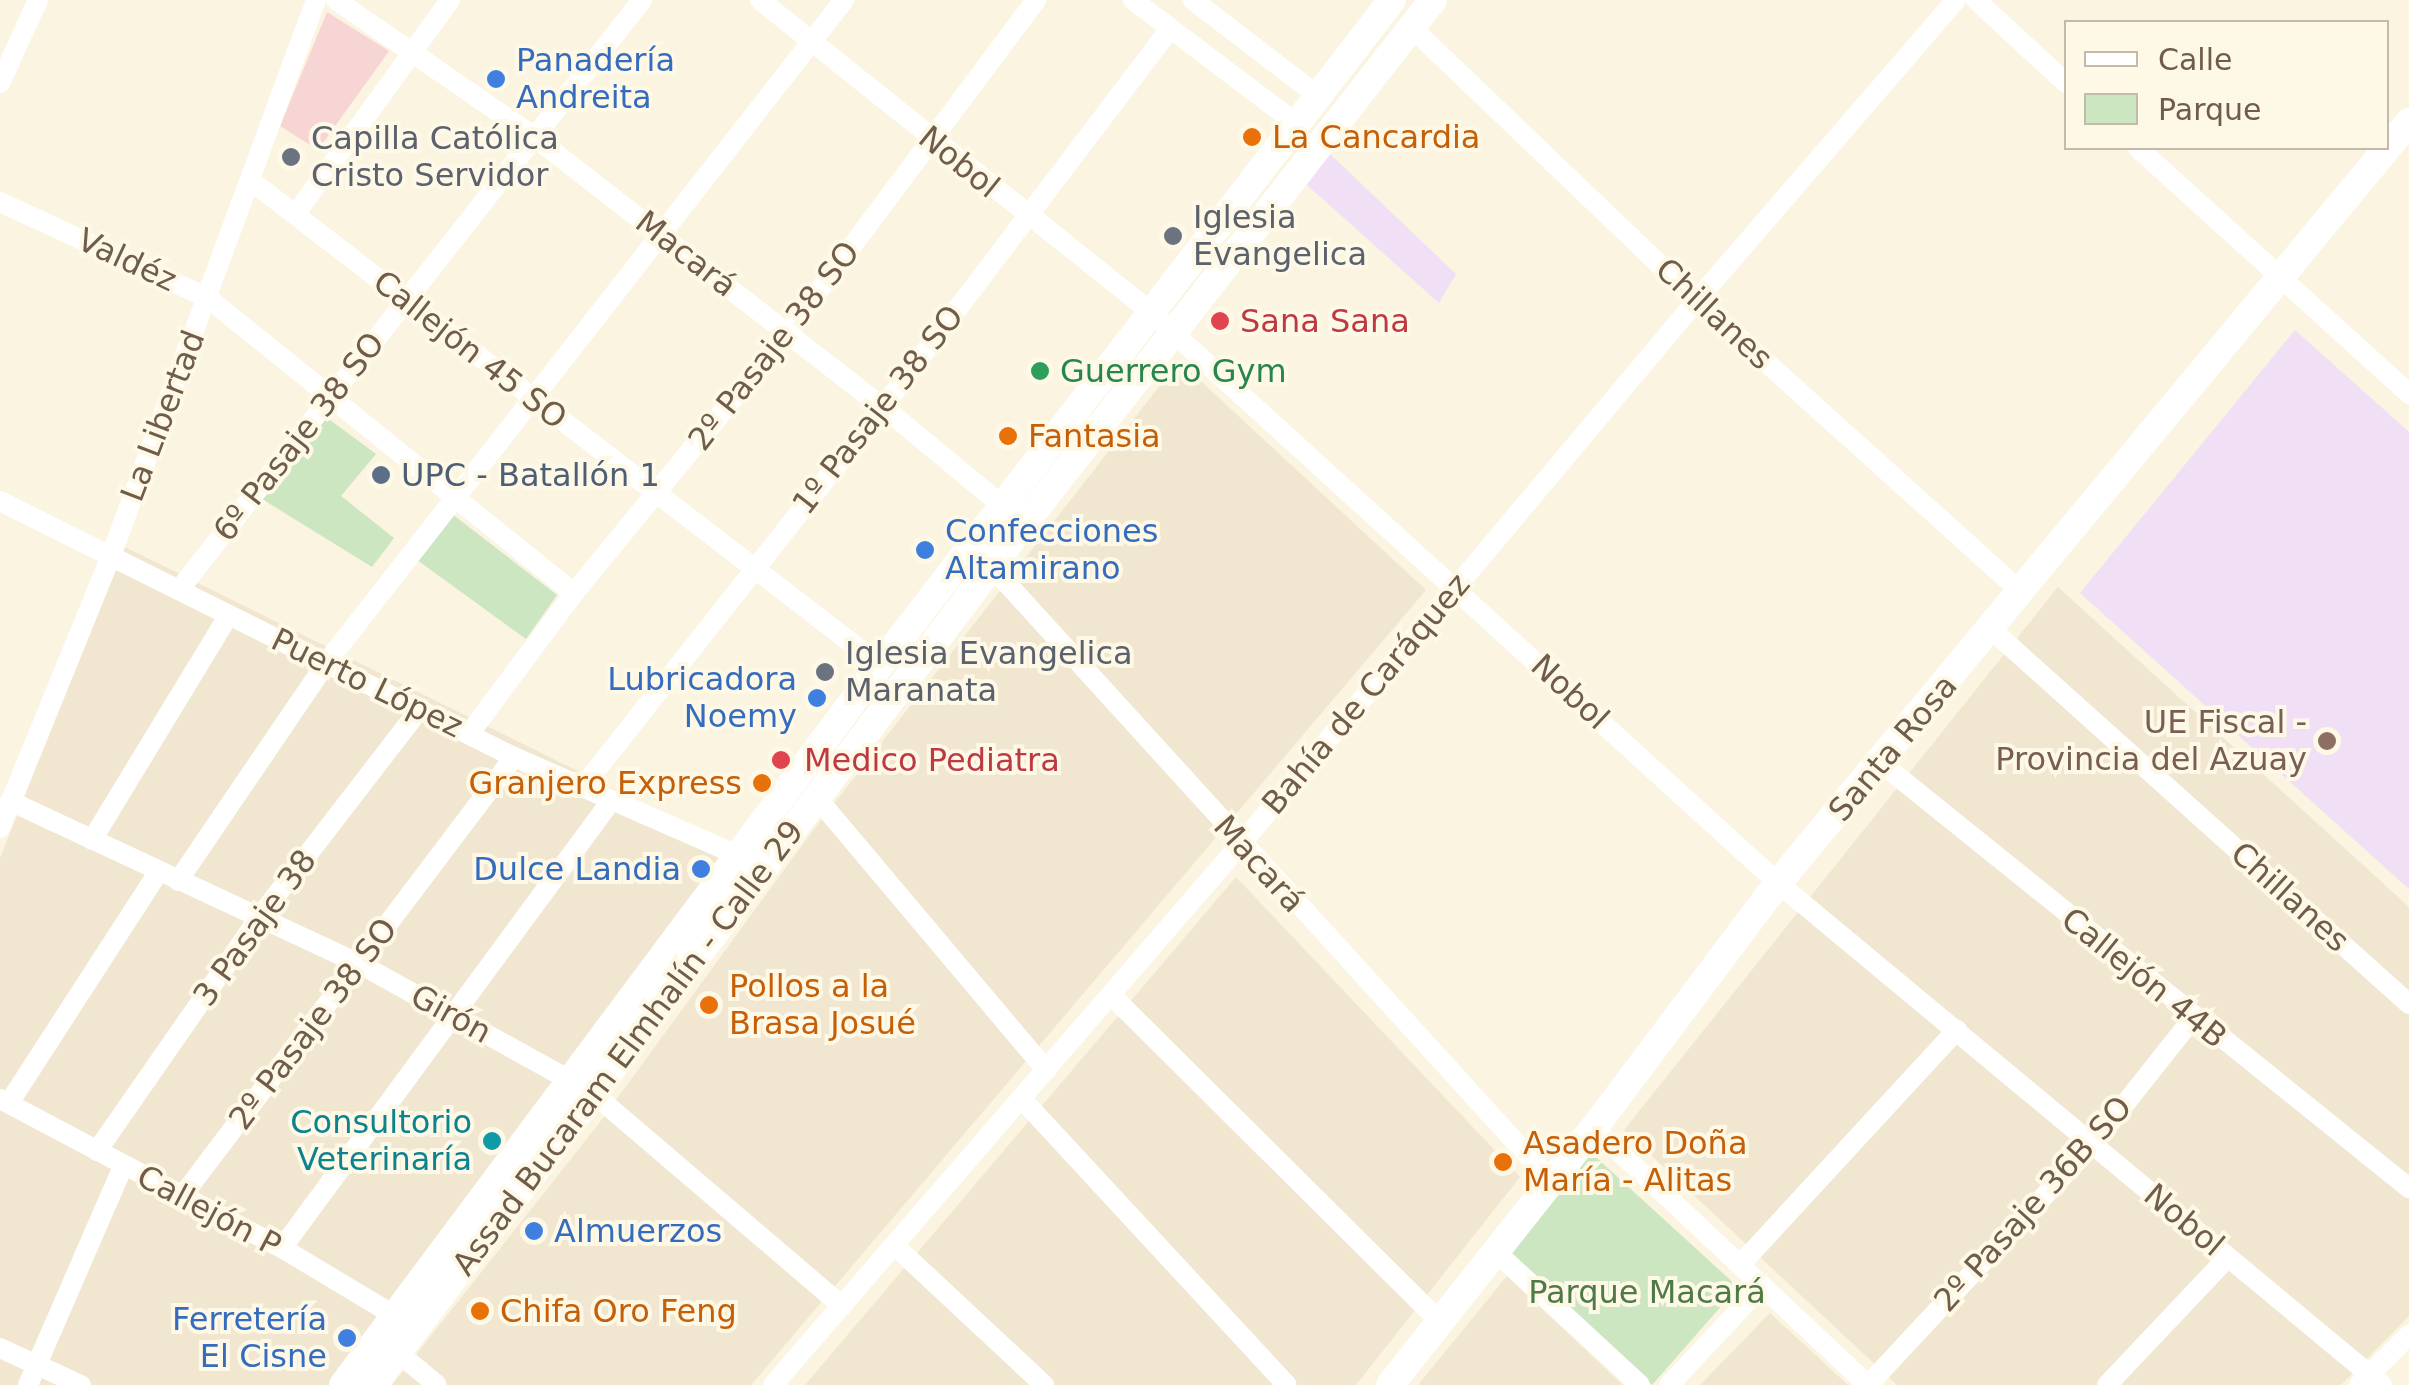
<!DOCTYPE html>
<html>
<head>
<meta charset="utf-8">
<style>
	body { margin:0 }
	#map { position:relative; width:2409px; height:1385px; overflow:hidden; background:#faf4e1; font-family:"DejaVu Sans",sans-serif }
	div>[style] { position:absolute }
	.residential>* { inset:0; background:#f1e6d0 }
	.education>* { inset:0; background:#f1dff6 }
	.medical>* { inset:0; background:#f8d5d5 }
	.green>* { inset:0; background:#cce6c1 }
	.street>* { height:20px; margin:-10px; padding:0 10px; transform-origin:10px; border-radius:10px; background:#fff }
	.secondary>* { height:28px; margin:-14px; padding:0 14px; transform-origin:14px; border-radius:14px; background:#fff }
	.dots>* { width:28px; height:28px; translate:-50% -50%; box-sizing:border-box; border:5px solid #fef8e7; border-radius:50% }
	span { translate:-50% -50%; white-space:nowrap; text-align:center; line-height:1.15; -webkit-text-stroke:8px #fef8e7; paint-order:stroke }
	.shop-label { font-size:32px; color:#366cbe }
	.left { translate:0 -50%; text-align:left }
	.right { translate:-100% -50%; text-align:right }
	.food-label { font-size:32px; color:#c56008 }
	.worship-label { font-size:32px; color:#5b616d }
	.street-label { font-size:32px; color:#705c4a }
	.health-label { font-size:32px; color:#be3a42 }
	.leisure-label { font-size:32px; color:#27864d }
	.service-label { font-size:32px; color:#4e5e75 }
	.education-label { font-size:32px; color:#785e54 }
	.culture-label { font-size:32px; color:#0d838f }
	.park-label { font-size:32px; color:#4f7a46 }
	.legend { position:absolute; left:2064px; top:20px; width:325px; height:130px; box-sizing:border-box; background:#fef8e7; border:2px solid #c5baa8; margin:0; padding:12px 18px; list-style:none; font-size:30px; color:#705c4a }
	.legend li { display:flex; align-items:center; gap:20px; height:50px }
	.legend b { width:50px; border:2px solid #c5baa8 }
</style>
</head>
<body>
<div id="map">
	<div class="residential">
		<div style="clip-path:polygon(1179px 361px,1426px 590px,751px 1385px,392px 1385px,597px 1126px,811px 833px)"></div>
		<div style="clip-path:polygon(125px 547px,735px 849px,354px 1385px,0 1385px,0 858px)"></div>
		<div style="clip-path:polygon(2058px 587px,2409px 907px,2409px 1316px,2341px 1385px,1897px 1385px,1624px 1130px)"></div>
		<div style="clip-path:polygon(1236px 877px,1520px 1177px,1356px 1385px,805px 1385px)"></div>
		<div style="clip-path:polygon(1507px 1276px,1623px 1385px,1418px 1385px)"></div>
		<div style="clip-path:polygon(1770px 1313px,1848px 1385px,1700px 1385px)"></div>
	</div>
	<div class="education">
		<div style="clip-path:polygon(1329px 153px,1456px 274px,1439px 303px,1307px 185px)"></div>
		<div style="clip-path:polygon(2295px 330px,2409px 432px,2409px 889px,2080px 593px)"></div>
	</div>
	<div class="medical">
		<div style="clip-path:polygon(327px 12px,389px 51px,318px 150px,280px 126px)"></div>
	</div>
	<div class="green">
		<div style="clip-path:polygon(322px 414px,376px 454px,341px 496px,394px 538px,372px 567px,262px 499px)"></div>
		<div style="clip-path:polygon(452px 514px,557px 595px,526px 639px,413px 557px)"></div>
		<div style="clip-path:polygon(1589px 1151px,1738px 1287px,1652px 1385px,1508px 1251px)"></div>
	</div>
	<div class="street">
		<div style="left:336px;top:0;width:239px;rotate:34.6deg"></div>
		<div style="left:533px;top:136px;width:443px;rotate:37.8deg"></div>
		<div style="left:883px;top:407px;width:166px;rotate:39.6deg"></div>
		<div style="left:760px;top:0;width:498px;rotate:38.6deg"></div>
		<div style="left:1149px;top:311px;width:850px;rotate:42.28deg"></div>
		<div style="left:1778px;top:883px;width:785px;rotate:39.73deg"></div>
		<div style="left:1133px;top:0;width:206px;rotate:37.1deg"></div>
		<div style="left:1193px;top:0;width:158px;rotate:37.5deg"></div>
		<div style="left:1976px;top:0;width:122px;rotate:42.7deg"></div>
		<div style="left:1412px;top:28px;width:394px;rotate:43.7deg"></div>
		<div style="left:1697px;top:300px;width:438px;rotate:42deg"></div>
		<div style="left:0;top:83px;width:91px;rotate:-65.4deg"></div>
		<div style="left:2138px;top:148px;width:366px;rotate:42.2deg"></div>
		<div style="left:250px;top:180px;width:795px;rotate:37.59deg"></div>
		<div style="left:0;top:202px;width:229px;rotate:24.8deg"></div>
		<div style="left:208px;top:298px;width:470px;rotate:38.9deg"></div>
		<div style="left:295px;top:215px;width:265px;rotate:-54.2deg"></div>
		<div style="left:0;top:501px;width:574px;rotate:26.48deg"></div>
		<div style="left:514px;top:757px;width:246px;rotate:23.7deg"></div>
		<div style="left:972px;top:545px;width:859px;rotate:47.69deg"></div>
		<div style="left:179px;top:590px;width:750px;rotate:-51.88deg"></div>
		<div style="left:1992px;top:630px;width:560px;rotate:41.89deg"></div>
		<div style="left:469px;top:734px;width:176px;rotate:-53.3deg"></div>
		<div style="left:574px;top:593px;width:336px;rotate:-50.7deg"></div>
		<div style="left:787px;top:333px;width:416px;rotate:-53.2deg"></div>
		<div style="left:1881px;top:763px;width:678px;rotate:38.83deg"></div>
		<div style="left:582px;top:788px;width:486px;rotate:-51.7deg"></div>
		<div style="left:883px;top:407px;width:475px;rotate:-52.8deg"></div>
		<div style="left:817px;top:798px;width:356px;rotate:49.9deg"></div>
		<div style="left:10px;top:801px;width:386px;rotate:25deg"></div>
		<div style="left:360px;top:964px;width:241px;rotate:29deg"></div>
		<div style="left:571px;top:1081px;width:28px;rotate:30deg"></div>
		<div style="left:595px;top:1095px;width:325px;rotate:40.5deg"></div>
		<div style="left:0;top:828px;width:294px;rotate:-67.8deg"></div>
		<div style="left:111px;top:556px;width:593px;rotate:-69.76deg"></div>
		<div style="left:92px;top:840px;width:263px;rotate:-58.7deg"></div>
		<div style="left:178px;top:881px;width:265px;rotate:-55.8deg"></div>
		<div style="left:327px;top:662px;width:840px;rotate:-52.01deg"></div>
		<div style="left:1111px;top:995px;width:462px;rotate:44.8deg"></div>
		<div style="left:1021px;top:1098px;width:391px;rotate:47.2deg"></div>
		<div style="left:0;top:1099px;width:319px;rotate:27.9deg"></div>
		<div style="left:282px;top:1248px;width:144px;rotate:31deg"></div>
		<div style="left:9px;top:1103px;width:276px;rotate:-57.1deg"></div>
		<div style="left:1594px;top:1128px;width:376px;rotate:43.2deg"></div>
		<div style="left:97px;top:1151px;width:282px;rotate:-55.2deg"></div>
		<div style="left:258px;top:919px;width:265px;rotate:-52.4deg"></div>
		<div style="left:183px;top:1195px;width:549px;rotate:-52.92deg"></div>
		<div style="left:894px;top:1245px;width:205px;rotate:43deg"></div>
		<div style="left:282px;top:1248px;width:555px;rotate:-53.65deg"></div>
		<div style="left:1495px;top:1251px;width:197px;rotate:42.7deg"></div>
		<div style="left:1740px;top:1265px;width:320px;rotate:-47.3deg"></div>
		<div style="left:389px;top:1345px;width:62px;rotate:39.8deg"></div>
		<div style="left:0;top:1348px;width:89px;rotate:24.6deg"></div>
		<div style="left:28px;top:1385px;width:239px;rotate:-66.5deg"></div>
		<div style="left:773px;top:1385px;width:714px;rotate:-49.15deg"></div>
		<div style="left:1240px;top:845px;width:711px;rotate:-50.02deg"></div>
		<div style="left:1697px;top:300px;width:396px;rotate:-49.2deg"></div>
		<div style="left:1669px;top:1385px;width:136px;rotate:-46.8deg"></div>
		<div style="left:1868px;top:1385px;width:331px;rotate:-47deg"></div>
		<div style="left:2094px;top:1143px;width:159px;rotate:-51.6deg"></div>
		<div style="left:2107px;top:1385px;width:176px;rotate:-46.6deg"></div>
		<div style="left:2359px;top:1385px;width:71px;rotate:-45deg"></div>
	</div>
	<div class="secondary">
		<div style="left:343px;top:1385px;width:898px;rotate:-53.28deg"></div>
		<div style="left:880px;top:665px;width:839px;rotate:-52.41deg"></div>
		<div style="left:373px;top:1385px;width:1079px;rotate:-52.91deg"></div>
		<div style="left:1024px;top:524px;width:665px;rotate:-52.03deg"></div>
		<div style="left:1390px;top:1385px;width:328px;rotate:-51.6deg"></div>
		<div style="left:1594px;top:1128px;width:306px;rotate:-53.1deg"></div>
		<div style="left:1778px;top:883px;width:989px;rotate:-50.34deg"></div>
	</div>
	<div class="dots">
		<div style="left:496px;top:79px;background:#3f7fe0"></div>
		<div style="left:1252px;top:137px;background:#e8710a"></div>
		<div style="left:291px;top:157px;background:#6b7280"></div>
		<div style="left:1173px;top:236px;background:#6b7280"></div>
		<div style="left:1220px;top:321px;background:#e0444e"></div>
		<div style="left:1040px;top:371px;background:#2e9e5b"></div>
		<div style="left:1008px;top:436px;background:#e8710a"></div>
		<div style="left:381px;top:475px;background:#5c6f8a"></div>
		<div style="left:925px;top:550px;background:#3f7fe0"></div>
		<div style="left:825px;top:672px;background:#6b7280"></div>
		<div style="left:817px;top:698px;background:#3f7fe0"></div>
		<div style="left:2327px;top:741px;background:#8d6e63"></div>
		<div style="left:781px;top:760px;background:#e0444e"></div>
		<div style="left:762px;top:783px;background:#e8710a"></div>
		<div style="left:701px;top:869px;background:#3f7fe0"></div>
		<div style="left:709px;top:1005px;background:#e8710a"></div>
		<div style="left:492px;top:1141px;background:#0f9aa8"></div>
		<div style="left:1503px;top:1162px;background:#e8710a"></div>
		<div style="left:534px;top:1231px;background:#3f7fe0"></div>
		<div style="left:480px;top:1311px;background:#e8710a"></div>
		<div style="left:347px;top:1338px;background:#3f7fe0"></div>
	</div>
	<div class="shop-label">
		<span class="left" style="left:516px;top:79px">Panadería<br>Andreita</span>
		<span class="left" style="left:945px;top:550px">Confecciones<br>Altamirano</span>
		<span class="right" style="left:797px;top:698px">Lubricadora<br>Noemy</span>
		<span class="right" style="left:681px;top:869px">Dulce Landia</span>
		<span class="left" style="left:554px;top:1231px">Almuerzos</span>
		<span class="right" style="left:327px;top:1338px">Ferretería<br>El Cisne</span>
	</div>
	<div class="food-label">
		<span class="left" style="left:1272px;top:137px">La Cancardia</span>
		<span class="left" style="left:1028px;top:436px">Fantasia</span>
		<span class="right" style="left:742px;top:783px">Granjero Express</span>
		<span class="left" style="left:729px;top:1005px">Pollos a la<br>Brasa Josué</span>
		<span class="left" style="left:1523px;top:1162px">Asadero Doña<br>María - Alitas</span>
		<span class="left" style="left:500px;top:1311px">Chifa Oro Feng</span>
	</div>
	<div class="worship-label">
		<span class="left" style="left:311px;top:157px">Capilla Católica<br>Cristo Servidor</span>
		<span class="left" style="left:1193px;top:236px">Iglesia<br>Evangelica</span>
		<span class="left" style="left:845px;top:672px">Iglesia Evangelica<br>Maranata</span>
	</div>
	<div class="street-label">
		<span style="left:959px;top:162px;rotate:39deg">Nobol</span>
		<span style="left:686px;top:254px;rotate:38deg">Macará</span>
		<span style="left:127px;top:260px;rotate:25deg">Valdéz</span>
		<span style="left:1714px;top:314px;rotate:43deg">Chillanes</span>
		<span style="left:774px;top:346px;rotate:-52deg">2º Pasaje 38 SO</span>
		<span style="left:470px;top:350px;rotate:38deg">Callejón 45 SO</span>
		<span style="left:878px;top:410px;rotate:-52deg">1º Pasaje 38 SO</span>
		<span style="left:163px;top:416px;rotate:-69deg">La Libertad</span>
		<span style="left:299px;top:437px;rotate:-52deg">6º Pasaje 38 SO</span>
		<span style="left:367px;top:683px;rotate:26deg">Puerto López</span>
		<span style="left:1570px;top:692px;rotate:43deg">Nobol</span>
		<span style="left:1366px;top:694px;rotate:-50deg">Bahía de Caráquez</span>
		<span style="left:1893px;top:748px;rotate:-50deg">Santa Rosa</span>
		<span style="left:1259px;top:864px;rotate:48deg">Macará</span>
		<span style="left:2290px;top:897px;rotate:42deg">Chillanes</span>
		<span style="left:255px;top:928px;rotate:-54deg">3 Pasaje 38</span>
		<span style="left:2144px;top:978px;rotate:39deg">Callejón 44B</span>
		<span style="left:451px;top:1014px;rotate:29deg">Girón</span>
		<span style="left:313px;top:1024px;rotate:-53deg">2º Pasaje 38 SO</span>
		<span style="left:628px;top:1048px;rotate:-53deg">Assad Bucaram Elmhalín - Calle 29</span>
		<span style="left:2033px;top:1204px;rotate:-48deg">2º Pasaje 36B SO</span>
		<span style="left:209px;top:1211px;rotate:28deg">Callejón P</span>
		<span style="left:2184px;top:1220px;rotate:40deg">Nobol</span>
	</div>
	<div class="health-label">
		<span class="left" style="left:1240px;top:321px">Sana Sana</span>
		<span class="left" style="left:804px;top:760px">Medico Pediatra</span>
	</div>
	<div class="leisure-label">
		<span class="left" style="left:1060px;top:371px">Guerrero Gym</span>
	</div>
	<div class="service-label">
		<span class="left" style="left:401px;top:475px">UPC - Batallón 1</span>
	</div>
	<div class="education-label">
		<span class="right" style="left:2307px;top:741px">UE Fiscal -<br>Provincia del Azuay</span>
	</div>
	<div class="culture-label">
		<span class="right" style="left:472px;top:1141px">Consultorio<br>Veterinaría</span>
	</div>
	<div class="park-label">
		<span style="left:1647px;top:1292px">Parque Macará</span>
	</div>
	<ul class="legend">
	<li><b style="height:12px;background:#fff"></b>Calle</li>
	<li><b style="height:28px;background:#cce6c1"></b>Parque</li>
	</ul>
</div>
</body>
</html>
